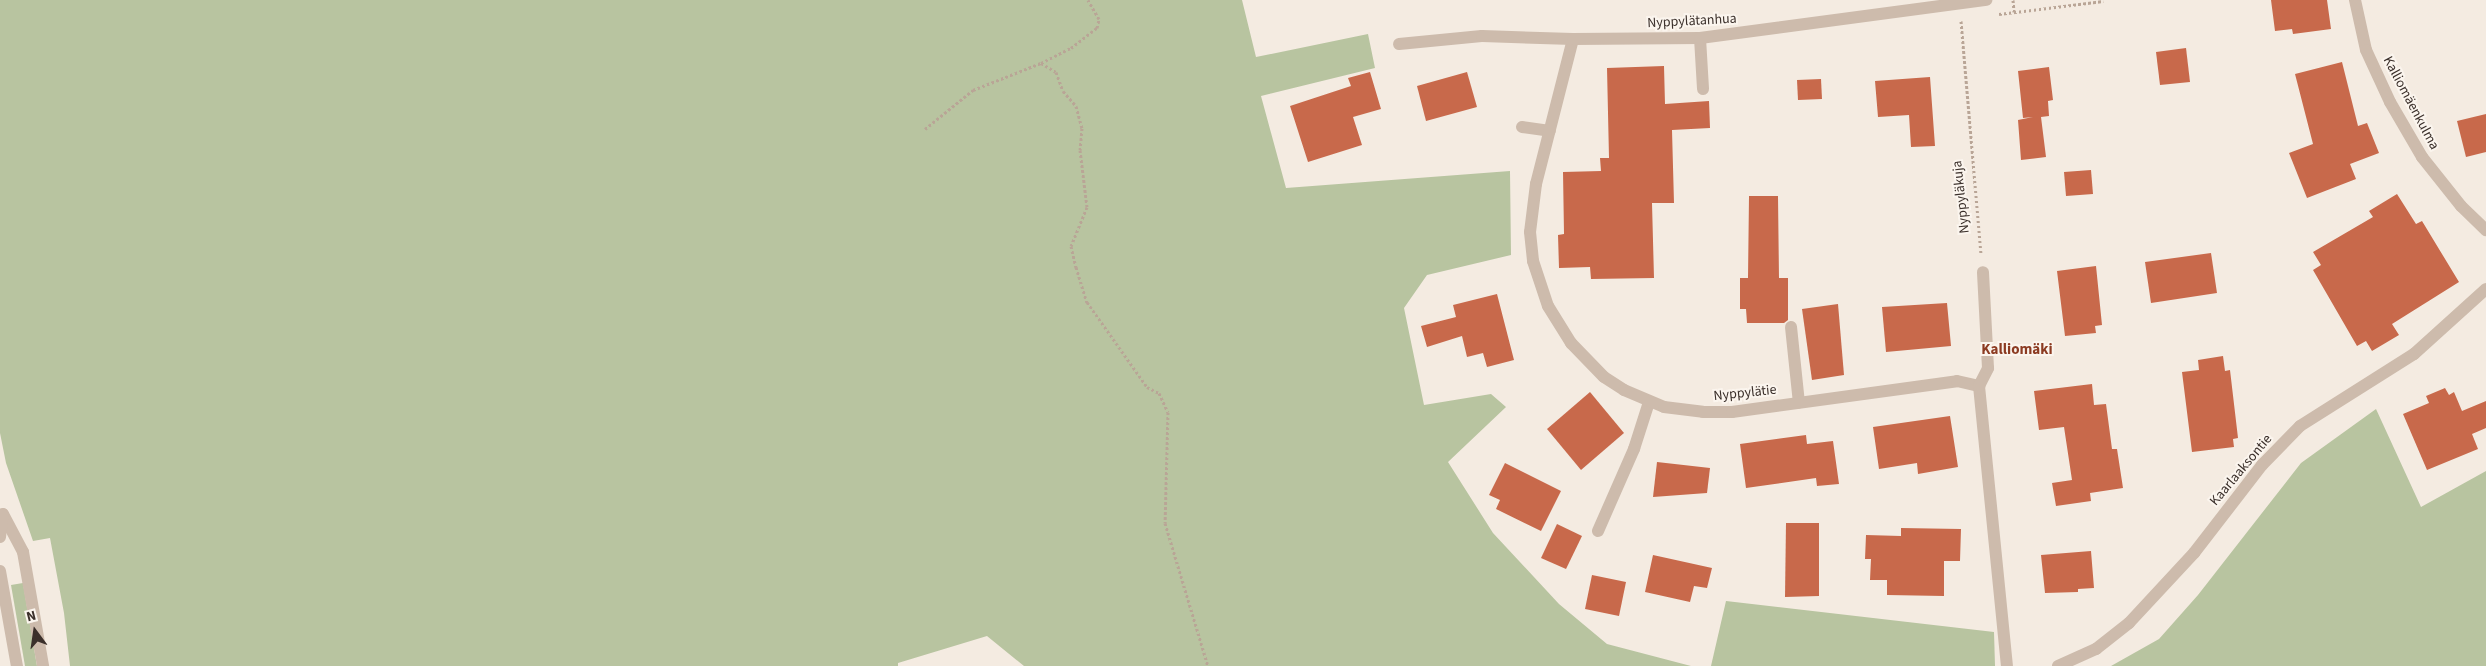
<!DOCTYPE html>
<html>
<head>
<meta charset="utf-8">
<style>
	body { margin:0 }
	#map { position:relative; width:2486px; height:666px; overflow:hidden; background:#f4ebe1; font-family:"Source Sans 3",sans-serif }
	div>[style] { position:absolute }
	.green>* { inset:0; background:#b8c4a0 }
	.building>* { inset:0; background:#c8694b }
	.path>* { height:3px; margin-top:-1.5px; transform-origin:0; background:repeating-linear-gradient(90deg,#b9a596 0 2.5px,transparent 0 5px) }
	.service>* { height:12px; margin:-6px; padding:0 6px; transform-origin:6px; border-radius:6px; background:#cdbbac }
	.minor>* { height:12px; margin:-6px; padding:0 6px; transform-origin:6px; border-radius:6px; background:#cdbbac }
	.tertiary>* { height:12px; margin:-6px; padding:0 6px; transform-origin:6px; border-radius:6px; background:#cdbbac }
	span { translate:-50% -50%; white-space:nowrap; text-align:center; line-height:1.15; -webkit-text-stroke:4px #fbf5ee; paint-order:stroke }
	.street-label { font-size:14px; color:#3b302b }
	.neighbourhood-label { font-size:15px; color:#8c3b22; font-weight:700 }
	.north { position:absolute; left:10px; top:606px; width:50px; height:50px; -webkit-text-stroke:4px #fbf5ee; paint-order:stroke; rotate:346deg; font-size:14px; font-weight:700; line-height:20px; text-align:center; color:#3b302b }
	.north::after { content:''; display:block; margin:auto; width:18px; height:22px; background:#3b302b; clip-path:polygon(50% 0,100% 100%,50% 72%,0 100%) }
</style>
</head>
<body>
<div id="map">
	<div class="green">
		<div style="clip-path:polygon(0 0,1242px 0,1256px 57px,1368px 34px,1375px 68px,1261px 96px,1286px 188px,1510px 171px,1511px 255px,1427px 275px,1404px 308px,1424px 405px,1491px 394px,1506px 407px,1448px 462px,1493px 533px,1559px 604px,1607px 644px,1691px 666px,1024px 666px,987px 636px,898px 663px,898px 666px,70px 666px,64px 613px,50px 538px,33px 541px,6px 463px,0 433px)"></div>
		<div style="clip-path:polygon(2376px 409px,2421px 507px,2486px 471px,2486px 666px,2111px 666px,2159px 639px,2198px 595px,2301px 463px)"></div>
		<div style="clip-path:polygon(23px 583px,37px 666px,25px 666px,11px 585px)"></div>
		<div style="clip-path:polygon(1726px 601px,1994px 632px,1995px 666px,1711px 666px)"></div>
	</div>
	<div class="building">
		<div style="clip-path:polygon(2271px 0,2327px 0,2331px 29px,2293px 34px,2292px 29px,2275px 31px)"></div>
		<div style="clip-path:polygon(2186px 48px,2190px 82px,2160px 85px,2156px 52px)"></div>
		<div style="clip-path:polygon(2342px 62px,2358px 126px,2367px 123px,2379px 153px,2350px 164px,2356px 179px,2307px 198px,2289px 153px,2313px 144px,2295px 74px)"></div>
		<div style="clip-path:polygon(1664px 66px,1665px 104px,1709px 101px,1710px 128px,1672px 130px,1674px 203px,1652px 203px,1654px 278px,1591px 279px,1590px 267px,1559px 268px,1558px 235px,1564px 234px,1563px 172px,1601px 171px,1600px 158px,1609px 158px,1607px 68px)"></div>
		<div style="clip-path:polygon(2049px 67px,2053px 100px,2048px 101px,2049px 116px,2041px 117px,2046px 157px,2021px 160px,2018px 120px,2033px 117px,2023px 118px,2018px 71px)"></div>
		<div style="clip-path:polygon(1370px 72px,1381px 109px,1353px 117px,1362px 145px,1308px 162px,1290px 106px,1351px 86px,1348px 78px)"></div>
		<div style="clip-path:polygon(1467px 72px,1477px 107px,1426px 121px,1417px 86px)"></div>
		<div style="clip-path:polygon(1930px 77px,1935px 146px,1911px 147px,1909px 115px,1878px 117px,1875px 81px)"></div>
		<div style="clip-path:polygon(1821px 79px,1822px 99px,1798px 100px,1797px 80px)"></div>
		<div style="clip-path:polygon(2486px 114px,2486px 152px,2466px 157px,2457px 121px)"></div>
		<div style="clip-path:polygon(2091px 170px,2093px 194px,2066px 196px,2064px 172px)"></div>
		<div style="clip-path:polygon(2397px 194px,2416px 224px,2422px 221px,2459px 282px,2392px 324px,2399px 335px,2372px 351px,2366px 341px,2357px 346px,2313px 270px,2321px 265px,2313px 252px,2373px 217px,2369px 211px)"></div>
		<div style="clip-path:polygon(1749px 196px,1778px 196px,1779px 278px,1788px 278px,1788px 320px,1784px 323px,1747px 323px,1746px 309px,1740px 309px,1740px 278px,1748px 278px)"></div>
		<div style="clip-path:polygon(2211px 253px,2217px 293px,2151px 303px,2145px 262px)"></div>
		<div style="clip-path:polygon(2096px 266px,2102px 325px,2095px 326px,2096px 333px,2065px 336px,2057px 271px)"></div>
		<div style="clip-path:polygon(1497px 294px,1514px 360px,1487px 367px,1483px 353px,1467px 357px,1462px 336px,1427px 347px,1421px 326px,1456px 317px,1453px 305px)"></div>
		<div style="clip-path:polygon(1947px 303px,1951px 346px,1886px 352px,1882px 307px)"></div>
		<div style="clip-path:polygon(1838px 304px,1844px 375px,1812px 380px,1802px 309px)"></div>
		<div style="clip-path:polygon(2223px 356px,2225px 371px,2230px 370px,2238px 438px,2233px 439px,2234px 447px,2192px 452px,2182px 372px,2199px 370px,2198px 360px)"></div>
		<div style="clip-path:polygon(2092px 384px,2094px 405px,2106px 404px,2112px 449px,2117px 449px,2123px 488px,2090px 493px,2091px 501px,2056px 506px,2052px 483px,2072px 480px,2064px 427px,2039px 430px,2034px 391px)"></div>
		<div style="clip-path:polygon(2445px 388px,2449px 395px,2454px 392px,2462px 411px,2486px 401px,2486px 428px,2472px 434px,2478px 449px,2427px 470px,2403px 414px,2429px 403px,2426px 396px)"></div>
		<div style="clip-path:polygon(1590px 392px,1624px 433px,1581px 470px,1547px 429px)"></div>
		<div style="clip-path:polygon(1950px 416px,1958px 467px,1918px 474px,1917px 463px,1879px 469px,1873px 427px)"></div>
		<div style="clip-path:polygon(1806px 435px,1807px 444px,1833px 441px,1839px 484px,1817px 486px,1816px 478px,1746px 488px,1740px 444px)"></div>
		<div style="clip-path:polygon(1657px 462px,1710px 468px,1707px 493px,1653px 497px)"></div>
		<div style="clip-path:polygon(1505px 463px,1561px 491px,1541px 531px,1496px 509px,1500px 500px,1489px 495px)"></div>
		<div style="clip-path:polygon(1786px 523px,1819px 523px,1819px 596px,1785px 597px)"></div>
		<div style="clip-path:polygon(1557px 524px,1582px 536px,1566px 569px,1541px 558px)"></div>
		<div style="clip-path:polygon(1901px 528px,1961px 529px,1960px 561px,1944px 561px,1944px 596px,1887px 595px,1887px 580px,1870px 580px,1871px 559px,1865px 559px,1866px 535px,1901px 536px)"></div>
		<div style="clip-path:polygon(2091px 551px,2094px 588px,2078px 589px,2078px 592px,2045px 593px,2041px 555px)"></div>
		<div style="clip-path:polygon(1653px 555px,1712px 568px,1707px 588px,1694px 586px,1690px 602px,1645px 592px)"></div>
		<div style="clip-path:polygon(1592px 575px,1626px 582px,1619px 616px,1585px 609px)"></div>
	</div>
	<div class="path">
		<div style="left:2013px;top:0;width:12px;rotate:85deg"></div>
		<div style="left:1999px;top:14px;width:105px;rotate:-7.1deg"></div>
		<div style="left:1961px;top:21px;width:234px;rotate:85.1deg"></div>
		<div style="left:1041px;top:63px;width:34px;rotate:-27deg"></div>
		<div style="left:1071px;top:48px;width:33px;rotate:-38deg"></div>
		<div style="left:1097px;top:28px;width:9px;rotate:-77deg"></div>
		<div style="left:1099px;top:19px;width:22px;rotate:-120deg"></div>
		<div style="left:925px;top:129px;width:62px;rotate:-39.1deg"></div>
		<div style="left:973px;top:90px;width:73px;rotate:-21.7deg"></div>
		<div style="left:1041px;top:63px;width:17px;rotate:31deg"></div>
		<div style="left:1056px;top:72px;width:20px;rotate:70deg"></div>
		<div style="left:1063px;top:91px;width:20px;rotate:49deg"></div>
		<div style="left:1076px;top:106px;width:23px;rotate:75deg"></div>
		<div style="left:1082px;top:128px;width:22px;rotate:95deg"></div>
		<div style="left:1080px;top:150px;width:57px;rotate:83deg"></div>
		<div style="left:1087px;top:207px;width:42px;rotate:112.3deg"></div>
		<div style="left:1071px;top:246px;width:22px;rotate:77deg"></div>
		<div style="left:1076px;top:267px;width:37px;rotate:73deg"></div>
		<div style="left:1087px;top:302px;width:104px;rotate:54.8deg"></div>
		<div style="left:1147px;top:387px;width:13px;rotate:27deg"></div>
		<div style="left:1159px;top:393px;width:21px;rotate:65deg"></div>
		<div style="left:1168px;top:412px;width:111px;rotate:91.5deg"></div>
		<div style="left:1165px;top:523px;width:149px;rotate:73.3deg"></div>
	</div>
	<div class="service">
		<div style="left:1700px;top:38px;width:51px;rotate:86.6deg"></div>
		<div style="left:1522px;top:127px;width:28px;rotate:8deg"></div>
		<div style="left:1791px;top:327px;width:76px;rotate:84deg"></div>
		<div style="left:1598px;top:531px;width:90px;rotate:-66.3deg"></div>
		<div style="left:1634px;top:449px;width:49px;rotate:-72.3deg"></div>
	</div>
	<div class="minor">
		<div style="left:2355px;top:0;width:51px;rotate:77.6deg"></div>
		<div style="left:2366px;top:50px;width:57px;rotate:65.2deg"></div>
		<div style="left:2390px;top:102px;width:64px;rotate:59.8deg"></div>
		<div style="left:2422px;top:157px;width:63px;rotate:51.5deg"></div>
		<div style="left:2461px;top:206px;width:35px;rotate:44deg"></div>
		<div style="left:1573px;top:39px;width:150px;rotate:104.3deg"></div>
		<div style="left:1536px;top:184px;width:48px;rotate:97.1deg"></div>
		<div style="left:1530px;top:232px;width:29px;rotate:84deg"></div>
		<div style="left:1533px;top:261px;width:47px;rotate:71.6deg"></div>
		<div style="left:1548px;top:306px;width:44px;rotate:58.1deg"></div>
		<div style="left:1571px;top:343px;width:47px;rotate:45.9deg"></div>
		<div style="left:1604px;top:377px;width:24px;rotate:33deg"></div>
		<div style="left:1624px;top:390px;width:43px;rotate:23deg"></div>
		<div style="left:1664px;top:407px;width:39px;rotate:7deg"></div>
		<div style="left:1703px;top:412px;width:29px"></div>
		<div style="left:1732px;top:412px;width:227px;rotate:-7.8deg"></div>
		<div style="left:1957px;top:381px;width:23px;rotate:13deg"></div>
		<div style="left:1979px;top:386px;width:281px;rotate:84.3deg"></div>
		<div style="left:1399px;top:44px;width:83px;rotate:-5.5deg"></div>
		<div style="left:1482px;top:36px;width:91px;rotate:1.9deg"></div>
		<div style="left:1573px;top:39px;width:127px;rotate:-0.5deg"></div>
		<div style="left:1700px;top:38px;width:289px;rotate:-7.6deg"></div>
		<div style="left:1979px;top:386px;width:20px;rotate:-63deg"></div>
		<div style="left:1988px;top:368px;width:96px;rotate:-93deg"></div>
		<div style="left:2058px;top:666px;width:42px;rotate:-24.1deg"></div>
		<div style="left:2096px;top:649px;width:42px;rotate:-38.2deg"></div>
		<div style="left:2129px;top:623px;width:96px;rotate:-47.1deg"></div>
		<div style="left:2194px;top:553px;width:111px;rotate:-52.3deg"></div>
		<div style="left:2262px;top:465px;width:54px;rotate:-45.7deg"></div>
		<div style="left:2300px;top:426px;width:135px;rotate:-32.3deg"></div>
		<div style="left:2414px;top:354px;width:97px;rotate:-42.1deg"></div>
	</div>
	<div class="tertiary">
		<div style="left:3px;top:514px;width:43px;rotate:62.2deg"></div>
		<div style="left:23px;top:552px;width:116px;rotate:80deg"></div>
		<div style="left:0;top:537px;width:23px;rotate:-83deg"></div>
		<div style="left:0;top:571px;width:97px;rotate:79.9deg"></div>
	</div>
	<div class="street-label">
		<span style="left:1692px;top:21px;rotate:-3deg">Nyppylätanhua</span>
		<span style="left:2411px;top:103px;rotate:62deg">Kalliomäenkulma</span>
		<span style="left:1961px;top:197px;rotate:-96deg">Nyppyläkuja</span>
		<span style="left:1745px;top:393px;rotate:-6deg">Nyppylätie</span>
		<span style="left:2241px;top:470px;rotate:-50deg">Kaarlaaksontie</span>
	</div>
	<div class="neighbourhood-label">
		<span style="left:2017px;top:350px">Kalliomäki</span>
	</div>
	<div class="north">N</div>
</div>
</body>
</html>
